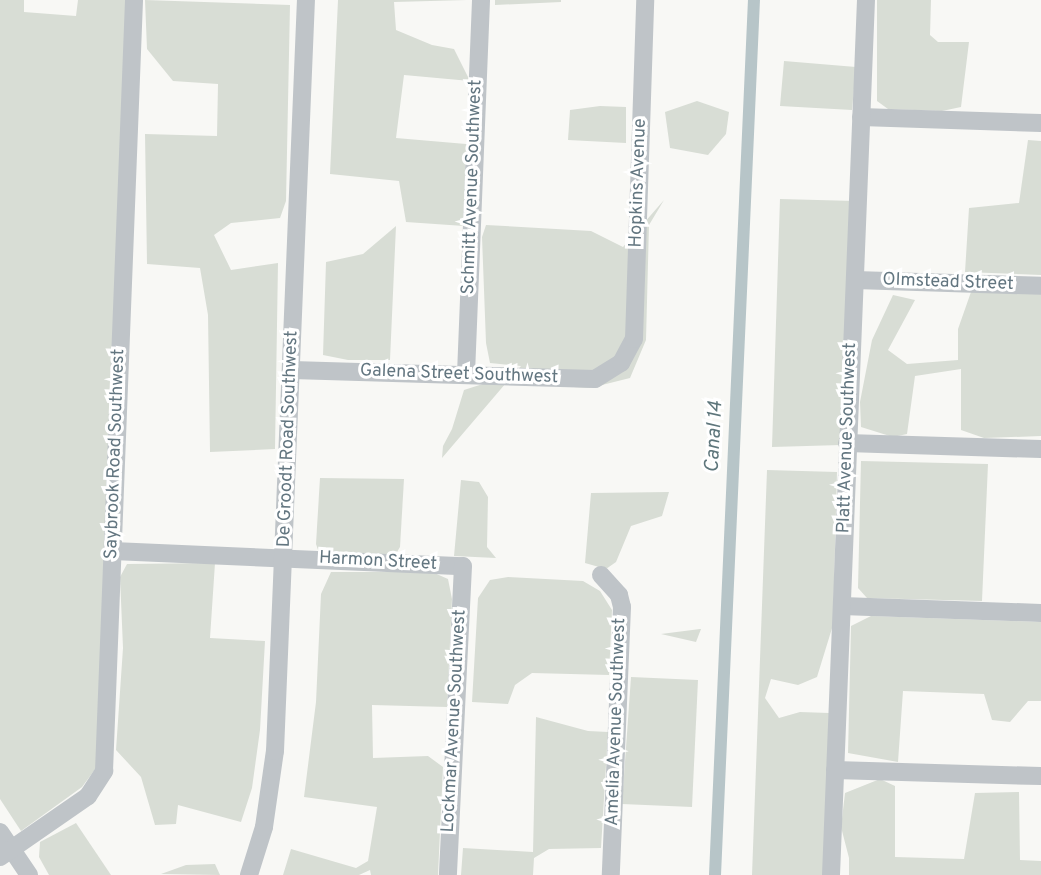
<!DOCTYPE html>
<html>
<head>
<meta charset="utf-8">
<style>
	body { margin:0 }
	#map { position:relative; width:1041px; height:875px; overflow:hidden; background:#f8f8f5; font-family:Overpass,sans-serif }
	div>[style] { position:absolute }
	.green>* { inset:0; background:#d8ddd5 }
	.canal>* { height:12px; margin:-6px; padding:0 6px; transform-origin:6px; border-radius:6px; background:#b7c5c8 }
	.minor>* { height:18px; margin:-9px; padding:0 9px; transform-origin:9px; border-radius:9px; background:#bfc4c8 }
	span { translate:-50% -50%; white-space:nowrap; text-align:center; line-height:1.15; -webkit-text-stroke:6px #fff; paint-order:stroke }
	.street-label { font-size:18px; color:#637680 }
	.water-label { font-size:20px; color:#5e767b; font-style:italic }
</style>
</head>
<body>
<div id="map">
	<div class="green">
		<div style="clip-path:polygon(0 0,24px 0,24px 12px,76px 16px,78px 0,126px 0,96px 768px,82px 787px,21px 831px,0 799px)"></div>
		<div style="clip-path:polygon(145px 0,290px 5px,286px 201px,280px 218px,231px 223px,214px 235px,231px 270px,278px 263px,275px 449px,210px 452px,208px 315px,200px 268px,147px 264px,145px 134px,217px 136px,218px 84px,173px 81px,147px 49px)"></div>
		<div style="clip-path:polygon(338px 0,467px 0,394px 2px,396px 30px,432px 45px,454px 49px,470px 81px,404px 75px,396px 138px,466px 144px,464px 226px,406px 222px,399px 181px,330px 174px)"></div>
		<div style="clip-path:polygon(495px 0,561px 0,561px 2px,495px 5px)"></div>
		<div style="clip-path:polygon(877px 0,931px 0,930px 35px,938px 42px,969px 42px,961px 107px,942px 111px,888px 109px,877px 101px)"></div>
		<div style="clip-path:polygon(784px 61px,856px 67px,852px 110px,780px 106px)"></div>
		<div style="clip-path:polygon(697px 101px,729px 112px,726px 134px,708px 155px,670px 148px,665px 112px)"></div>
		<div style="clip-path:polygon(600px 106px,626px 107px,626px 143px,568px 140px,570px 110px)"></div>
		<div style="clip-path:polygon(1028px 140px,1041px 141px,1041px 275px,965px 272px,969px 208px,1019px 203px)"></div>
		<div style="clip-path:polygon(780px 199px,855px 201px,841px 445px,772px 447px)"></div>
		<div style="clip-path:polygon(664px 200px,649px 225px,646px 340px,630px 378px,590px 388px,506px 383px,442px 458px,443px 446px,452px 429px,464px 390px,489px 382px,506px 383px,521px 366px,490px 363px,486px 343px,482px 237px,486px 225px,591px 231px,623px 247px)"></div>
		<div style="clip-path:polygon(396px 226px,390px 360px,348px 360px,323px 355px,326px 262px,363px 254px)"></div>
		<div style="clip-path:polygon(971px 292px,1041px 294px,1041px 436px,984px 438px,961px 430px,961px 369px,915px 376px,907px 434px,893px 437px,861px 427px,860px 402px,872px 340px,893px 295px,915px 300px,888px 350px,907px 364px,958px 360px,958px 329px)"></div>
		<div style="clip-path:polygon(861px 461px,988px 464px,982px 601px,867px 598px,858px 588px)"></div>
		<div style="clip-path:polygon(767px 470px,837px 472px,833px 625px,817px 677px,798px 685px,771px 679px,765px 698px,779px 718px,800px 712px,829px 713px,825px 875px,752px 875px)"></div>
		<div style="clip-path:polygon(320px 478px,404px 479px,400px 547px,394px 557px,319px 553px,316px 544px)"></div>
		<div style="clip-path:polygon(461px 480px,479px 482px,488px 497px,487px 547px,496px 558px,454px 556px)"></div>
		<div style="clip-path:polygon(669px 492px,662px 516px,631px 526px,616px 562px,606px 569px,585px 563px,591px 493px)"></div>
		<div style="clip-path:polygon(215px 563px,210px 638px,265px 641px,260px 730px,252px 788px,241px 822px,178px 805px,176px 824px,155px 825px,141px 777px,116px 750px,123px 648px,120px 577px,127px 564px)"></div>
		<div style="clip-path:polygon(331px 572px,432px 572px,448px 579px,452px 599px,447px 707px,372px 705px,373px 758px,428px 756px,443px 767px,438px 875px,371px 875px,370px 870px,359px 875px,283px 875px,291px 849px,356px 868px,368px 861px,377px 807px,304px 797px,316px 702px,321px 594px)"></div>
		<div style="clip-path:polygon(508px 577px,583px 581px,600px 591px,612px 610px,609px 675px,532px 673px,515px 685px,508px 704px,472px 702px,478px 598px,490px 580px)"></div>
		<div style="clip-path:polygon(871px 616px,1041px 622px,1041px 701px,1028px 701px,1010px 722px,992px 720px,984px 694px,903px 691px,898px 762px,848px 753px,851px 626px)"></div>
		<div style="clip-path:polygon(701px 629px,696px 642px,661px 634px,700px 629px)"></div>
		<div style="clip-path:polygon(631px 677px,698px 680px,692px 807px,622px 804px)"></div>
		<div style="clip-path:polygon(536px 717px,588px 731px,608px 732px,601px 848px,549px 849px,534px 858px,533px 875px,461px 875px,463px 848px,533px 852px)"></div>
		<div style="clip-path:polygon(880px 779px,895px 786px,895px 857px,964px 859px,975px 793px,1019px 792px,1020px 860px,1041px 861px,1041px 875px,849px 875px,849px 858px,841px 827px,845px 793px)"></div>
		<div style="clip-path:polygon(76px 823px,111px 875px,49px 875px,39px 857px,40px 842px)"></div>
		<div style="clip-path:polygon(215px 864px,220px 875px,161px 874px,186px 865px)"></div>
	</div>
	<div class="canal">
		<div style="left:715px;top:875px;width:876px;rotate:-87.45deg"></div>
	</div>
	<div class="minor">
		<div style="left:861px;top:117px;width:180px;rotate:1.9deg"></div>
		<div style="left:855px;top:280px;width:186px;rotate:1.8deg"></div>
		<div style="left:292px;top:370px;width:303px;rotate:1.7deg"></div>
		<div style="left:595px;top:379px;width:31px;rotate:-32deg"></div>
		<div style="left:621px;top:363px;width:27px;rotate:-62deg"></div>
		<div style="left:634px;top:339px;width:339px;rotate:-88.1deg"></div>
		<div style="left:466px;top:374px;width:374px;rotate:-87.7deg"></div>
		<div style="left:847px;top:443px;width:194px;rotate:1.8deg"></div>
		<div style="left:113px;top:551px;width:350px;rotate:2.5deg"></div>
		<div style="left:463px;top:566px;width:309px;rotate:92.8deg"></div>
		<div style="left:601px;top:575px;width:27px;rotate:48deg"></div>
		<div style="left:619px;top:595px;width:12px;rotate:76deg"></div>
		<div style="left:622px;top:607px;width:268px;rotate:92.4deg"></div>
		<div style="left:842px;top:606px;width:199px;rotate:2deg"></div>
		<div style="left:835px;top:770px;width:206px;rotate:1.7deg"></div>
		<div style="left:0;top:832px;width:52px;rotate:56deg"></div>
		<div style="left:0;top:857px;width:107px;rotate:-34.7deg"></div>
		<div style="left:88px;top:796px;width:30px;rotate:-57deg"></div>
		<div style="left:104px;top:771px;width:772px;rotate:-87.77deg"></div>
		<div style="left:249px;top:875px;width:50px;rotate:-72.6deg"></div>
		<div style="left:264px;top:827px;width:77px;rotate:-81.8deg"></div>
		<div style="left:275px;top:751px;width:752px;rotate:-87.64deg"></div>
		<div style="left:831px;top:875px;width:876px;rotate:-87.71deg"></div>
	</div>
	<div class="street-label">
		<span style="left:639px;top:183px;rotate:-88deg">Hopkins Avenue</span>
		<span style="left:473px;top:187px;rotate:-88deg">Schmitt Avenue Southwest</span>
		<span style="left:948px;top:283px;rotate:2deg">Olmstead Street</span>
		<span style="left:459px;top:375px;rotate:2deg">Galena Street Southwest</span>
		<span style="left:848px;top:438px;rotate:-88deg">Platt Avenue Southwest</span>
		<span style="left:289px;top:439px;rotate:-88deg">De Groodt Road Southwest</span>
		<span style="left:116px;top:454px;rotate:-88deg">Saybrook Road Southwest</span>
		<span style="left:378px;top:562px;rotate:3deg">Harmon Street</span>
		<span style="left:455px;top:721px;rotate:-87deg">Lockmar Avenue Southwest</span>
		<span style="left:617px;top:722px;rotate:-88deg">Amelia Avenue Southwest</span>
	</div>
	<div class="water-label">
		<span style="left:715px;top:437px;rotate:-87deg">Canal 14</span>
	</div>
</div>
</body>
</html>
